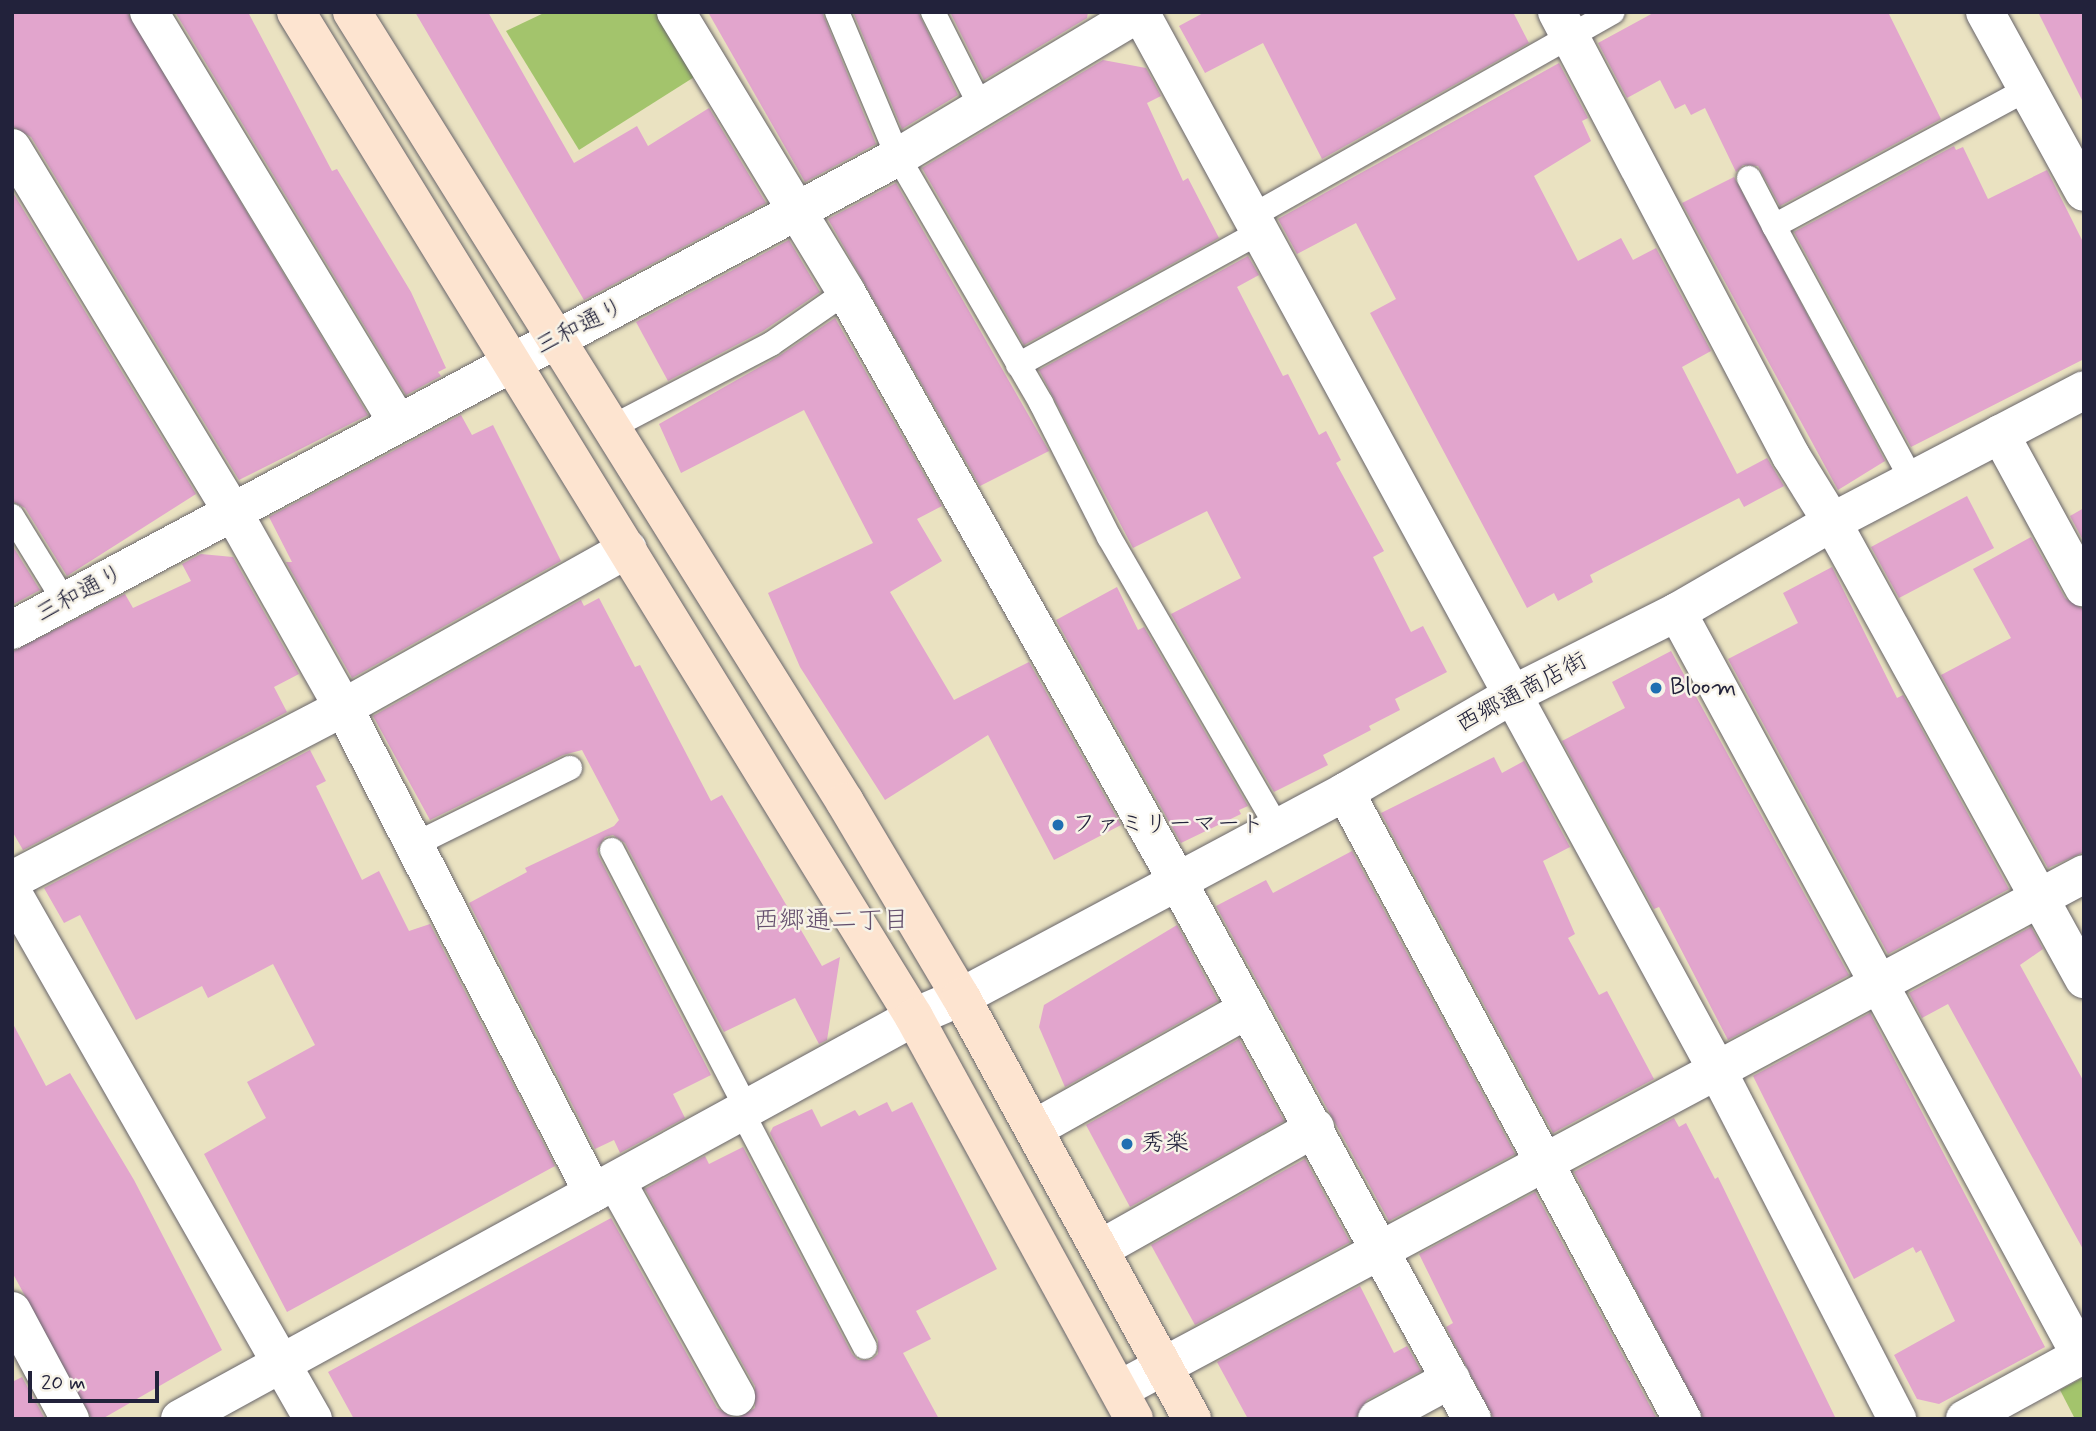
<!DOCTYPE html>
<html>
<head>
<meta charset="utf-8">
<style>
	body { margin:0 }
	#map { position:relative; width:2096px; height:1431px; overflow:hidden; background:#eae2c1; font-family:Mynerve,"Klee One",sans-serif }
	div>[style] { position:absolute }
	.green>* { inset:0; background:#a3c46c }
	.building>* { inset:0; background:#e2a5cd }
	.roads { filter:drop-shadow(0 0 2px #68656a) drop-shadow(0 0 2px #68656a) }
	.lane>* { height:24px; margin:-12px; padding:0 12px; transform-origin:12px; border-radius:12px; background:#fff }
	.street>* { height:38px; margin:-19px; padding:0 19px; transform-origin:19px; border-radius:19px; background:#fff }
	.secondary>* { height:38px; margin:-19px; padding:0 19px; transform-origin:19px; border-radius:19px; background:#fde4d0 }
	.dots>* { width:19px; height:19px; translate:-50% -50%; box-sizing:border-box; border:4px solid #f7f3e8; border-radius:50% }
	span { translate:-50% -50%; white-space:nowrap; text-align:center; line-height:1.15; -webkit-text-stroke:5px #f7f3e8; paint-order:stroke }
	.street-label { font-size:24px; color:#22223b }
	.poi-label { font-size:24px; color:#22223b }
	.left { translate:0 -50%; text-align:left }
	.neighbourhood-label { font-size:26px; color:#65506e }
	.frame { position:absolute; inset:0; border:14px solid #22223b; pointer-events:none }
	.scale { position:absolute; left:28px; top:1371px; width:131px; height:32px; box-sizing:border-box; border:4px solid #22223b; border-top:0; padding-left:9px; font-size:21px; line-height:24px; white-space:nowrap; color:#22223b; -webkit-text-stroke:5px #f7f3e8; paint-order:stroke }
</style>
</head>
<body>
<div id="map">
	<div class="green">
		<div style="clip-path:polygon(546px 12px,661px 12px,699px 74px,579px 150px,506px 31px)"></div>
		<div style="clip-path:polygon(2084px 1377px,2084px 1419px,2075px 1419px,2060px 1390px)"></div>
	</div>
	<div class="building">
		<div style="clip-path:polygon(12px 12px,127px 12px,368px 415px,239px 480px,31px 137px,12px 126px)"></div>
		<div style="clip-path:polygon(175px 12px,248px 12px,332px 171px,337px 169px,411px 292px,446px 368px,438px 372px,441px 376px,406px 395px)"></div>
		<div style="clip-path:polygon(415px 12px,488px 12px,574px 163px,637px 126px,648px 146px,709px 108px,766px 203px,584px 300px)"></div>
		<div style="clip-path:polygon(708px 12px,822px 12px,876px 144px,805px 182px)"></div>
		<div style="clip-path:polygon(853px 12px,918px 12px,958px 95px,902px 129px)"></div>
		<div style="clip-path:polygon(950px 12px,1088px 12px,1087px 18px,984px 80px)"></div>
		<div style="clip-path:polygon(1205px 12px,1513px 12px,1529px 43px,1322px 159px,1263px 43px,1205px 73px,1179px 26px)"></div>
		<div style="clip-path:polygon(1655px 12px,1888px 12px,1941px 119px,1780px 206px,1758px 166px,1743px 165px,1736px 172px,1705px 108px,1691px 115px,1685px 104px,1675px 109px,1660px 80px,1627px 98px,1598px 43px)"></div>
		<div style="clip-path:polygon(2038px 12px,2084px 12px,2084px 104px)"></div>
		<div style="clip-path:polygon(1103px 60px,1146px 68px,1161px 96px,1147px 103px,1183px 181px,1188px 178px,1219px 238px,1024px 345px,922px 168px)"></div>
		<div style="clip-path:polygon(1559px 63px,1588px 118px,1582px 121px,1591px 141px,1534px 176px,1578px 261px,1621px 238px,1633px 260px,1656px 248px,1711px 351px,1682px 367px,1737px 474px,1767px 458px,1784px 486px,1744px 507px,1739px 498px,1590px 575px,1593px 582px,1558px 601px,1554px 593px,1527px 608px,1370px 313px,1396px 299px,1356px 223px,1297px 254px,1278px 219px)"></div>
		<div style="clip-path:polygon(1954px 146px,1956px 150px,1963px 147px,1988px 199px,2047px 170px,2084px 244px,2084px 359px,1911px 447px,1794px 232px)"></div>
		<div style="clip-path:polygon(1734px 177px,1885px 461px,1838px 490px,1682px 203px)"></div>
		<div style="clip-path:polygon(896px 183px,1049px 451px,980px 486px,828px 219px)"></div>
		<div style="clip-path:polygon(12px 191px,196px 494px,67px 576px,25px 508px,12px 501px)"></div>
		<div style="clip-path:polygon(789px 240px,820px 292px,763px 331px,668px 381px,636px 322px)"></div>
		<div style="clip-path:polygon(1248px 256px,1259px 275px,1237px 287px,1283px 376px,1288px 374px,1319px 435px,1326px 431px,1341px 460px,1336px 463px,1384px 551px,1373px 557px,1411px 632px,1423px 626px,1447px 672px,1395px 699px,1400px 710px,1369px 726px,1371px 730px,1323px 755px,1328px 765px,1274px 792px,1171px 614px,1241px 578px,1207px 511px,1133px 548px,1039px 370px)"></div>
		<div style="clip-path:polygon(835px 318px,942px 506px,917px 519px,942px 561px,890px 592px,954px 700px,1029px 662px,1121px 825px,1054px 860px,988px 735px,885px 800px,800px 667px,768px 593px,873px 543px,804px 410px,681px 473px,659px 424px,779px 356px)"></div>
		<div style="clip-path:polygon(461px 415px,472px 435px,493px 425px,561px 561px,352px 678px,286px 562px,292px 562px,269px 517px)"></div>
		<div style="clip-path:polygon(1967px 496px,1994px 548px,1899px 598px,1871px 547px)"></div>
		<div style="clip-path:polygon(2084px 508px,2084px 542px,2070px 516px)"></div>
		<div style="clip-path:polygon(2031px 537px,2065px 598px,2084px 610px,2084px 852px,2048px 868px,1941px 675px,2011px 638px,1973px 569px)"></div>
		<div style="clip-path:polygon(12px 545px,40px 590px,12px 605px)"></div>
		<div style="clip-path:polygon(201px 554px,233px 557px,299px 674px,274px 687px,287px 712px,23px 850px,12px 831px,12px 652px,125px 594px,133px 608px,191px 581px,182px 564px)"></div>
		<div style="clip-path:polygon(1832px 567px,1897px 698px,1903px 695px,2009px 889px,1888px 954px,1728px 659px,1798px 623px,1783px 593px)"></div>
		<div style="clip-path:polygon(1117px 587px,1138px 630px,1144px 627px,1248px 806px,1239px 810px,1241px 814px,1181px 843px,1056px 620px)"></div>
		<div style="clip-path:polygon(599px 598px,635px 667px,640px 665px,711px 801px,722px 795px,822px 966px,840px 957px,827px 1040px,819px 1044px,795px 998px,724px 1032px,625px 843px,613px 835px,605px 837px,597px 849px,599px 857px,711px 1075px,673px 1094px,685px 1118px,620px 1153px,614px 1140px,595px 1149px,469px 903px,527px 872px,525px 868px,614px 826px,619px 820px,582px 750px,563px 755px,430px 820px,373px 716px,581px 600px,584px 606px)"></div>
		<div style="clip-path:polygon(1671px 651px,1849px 975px,1728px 1040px,1659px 907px,1654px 909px,1562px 741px,1625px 708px,1612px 682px)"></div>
		<div style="clip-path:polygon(310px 750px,326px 781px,316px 786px,362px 880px,379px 871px,409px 931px,430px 924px,555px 1166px,287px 1312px,204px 1154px,266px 1118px,247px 1082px,315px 1045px,273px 964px,208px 998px,202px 986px,136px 1020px,80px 915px,64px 923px,44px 888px)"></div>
		<div style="clip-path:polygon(1494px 757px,1502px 773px,1524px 761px,1570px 847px,1543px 861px,1575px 934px,1568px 938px,1599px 995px,1607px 991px,1654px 1079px,1553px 1133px,1381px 813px)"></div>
		<div style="clip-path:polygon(1352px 851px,1515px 1154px,1389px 1221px,1216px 906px,1266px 880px,1273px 893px)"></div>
		<div style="clip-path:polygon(1177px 925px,1218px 1001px,1065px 1087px,1039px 1027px,1044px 1005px)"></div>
		<div style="clip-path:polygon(2031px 927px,2043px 949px,2020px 965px,2084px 1082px,2084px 1251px,1948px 1004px,1922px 1018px,1909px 993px)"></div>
		<div style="clip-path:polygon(1870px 1013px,2045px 1347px,1939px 1404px,1917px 1399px,1894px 1355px,1955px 1321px,1921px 1250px,1916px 1253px,1913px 1247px,1854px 1279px,1753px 1076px)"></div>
		<div style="clip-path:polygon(12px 1022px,46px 1086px,70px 1073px,134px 1180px,222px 1350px,102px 1419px,92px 1419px,12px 1272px)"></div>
		<div style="clip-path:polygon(1239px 1039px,1284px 1121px,1130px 1207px,1086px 1125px)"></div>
		<div style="clip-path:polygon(887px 1102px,892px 1112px,912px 1102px,997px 1269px,916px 1311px,931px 1339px,903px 1353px,939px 1419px,736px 1419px,755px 1408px,755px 1386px,645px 1189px,705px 1156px,709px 1164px,743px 1147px,852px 1354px,858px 1360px,871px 1360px,878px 1354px,878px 1340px,770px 1133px,773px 1127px,812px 1109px,821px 1127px,855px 1110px,859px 1116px)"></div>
		<div style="clip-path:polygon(1674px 1118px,1679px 1127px,1686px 1123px,1715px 1179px,1718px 1177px,1836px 1419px,1704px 1419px,1574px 1172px)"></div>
		<div style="clip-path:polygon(1305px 1159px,1350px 1242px,1195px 1325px,1151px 1245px)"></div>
		<div style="clip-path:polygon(1535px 1192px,1657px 1419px,1494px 1419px,1446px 1327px,1453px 1323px,1419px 1254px)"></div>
		<div style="clip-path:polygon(611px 1218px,717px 1408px,735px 1419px,354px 1419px,328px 1372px)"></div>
		<div style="clip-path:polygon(1360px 1286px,1394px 1353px,1407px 1346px,1421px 1371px,1367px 1400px,1355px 1419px,1248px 1419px,1217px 1362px)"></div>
		<div style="clip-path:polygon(22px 1377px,45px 1419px,12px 1419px,12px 1382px)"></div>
	</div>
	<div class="roads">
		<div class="lane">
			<div style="left:837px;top:12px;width:157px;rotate:67.2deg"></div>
			<div style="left:898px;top:157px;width:285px;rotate:59.8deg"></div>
			<div style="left:1041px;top:403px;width:150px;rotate:63.1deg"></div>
			<div style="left:1109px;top:537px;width:337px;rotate:59.9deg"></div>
			<div style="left:933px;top:12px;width:106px;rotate:63.2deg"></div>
			<div style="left:1749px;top:178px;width:54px;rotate:62.5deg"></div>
			<div style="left:1254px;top:215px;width:412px;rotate:-29.5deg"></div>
			<div style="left:1018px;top:365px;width:278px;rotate:-28.8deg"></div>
			<div style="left:612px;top:427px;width:179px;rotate:-27.6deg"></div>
			<div style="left:771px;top:344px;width:91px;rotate:-34.7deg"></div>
			<div style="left:1913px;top:482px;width:291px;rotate:-118.5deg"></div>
			<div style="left:1774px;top:226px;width:286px;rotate:-28.4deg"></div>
			<div style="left:12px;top:516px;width:101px;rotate:58.4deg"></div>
			<div style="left:414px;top:845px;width:174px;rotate:-26.3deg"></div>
			<div style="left:612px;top:850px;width:292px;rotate:62.5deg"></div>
			<div style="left:742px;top:1112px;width:265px;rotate:62.4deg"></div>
		</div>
		<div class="street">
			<div style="left:149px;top:12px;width:481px;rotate:58.8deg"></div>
			<div style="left:676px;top:12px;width:328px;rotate:58.7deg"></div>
			<div style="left:846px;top:292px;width:677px;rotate:60.63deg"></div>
			<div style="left:1178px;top:882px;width:612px;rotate:61.3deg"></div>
			<div style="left:1140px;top:12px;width:1205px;rotate:61.39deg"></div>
			<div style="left:1717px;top:1070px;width:393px;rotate:62.7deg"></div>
			<div style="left:1557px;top:12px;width:502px;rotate:62.21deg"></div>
			<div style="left:1791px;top:456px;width:78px;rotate:58.2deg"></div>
			<div style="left:1832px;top:522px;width:522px;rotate:61.13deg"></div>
			<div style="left:1985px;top:12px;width:205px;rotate:61.2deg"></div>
			<div style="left:12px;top:148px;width:428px;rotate:58.8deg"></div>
			<div style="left:234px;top:514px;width:234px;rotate:60.6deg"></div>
			<div style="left:349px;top:718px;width:534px;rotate:62.81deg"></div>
			<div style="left:2000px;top:434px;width:175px;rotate:61.4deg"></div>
			<div style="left:1677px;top:612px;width:847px;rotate:61.5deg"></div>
			<div style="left:12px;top:630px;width:1004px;rotate:-28.1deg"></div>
			<div style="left:898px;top:157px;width:282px;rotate:-30.9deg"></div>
			<div style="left:1345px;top:792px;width:712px;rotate:61.74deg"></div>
			<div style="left:12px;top:880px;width:373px;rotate:-27.5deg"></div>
			<div style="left:343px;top:708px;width:326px;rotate:-29.2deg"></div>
			<div style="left:12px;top:892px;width:607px;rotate:60.27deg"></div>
			<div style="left:1034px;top:1129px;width:245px;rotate:-29.3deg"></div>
			<div style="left:616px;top:1181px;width:247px;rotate:60.9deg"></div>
			<div style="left:1100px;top:1249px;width:247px;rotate:-29.4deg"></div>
			<div style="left:12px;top:1311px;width:123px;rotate:61.8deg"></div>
			<div style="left:1119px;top:1390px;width:1094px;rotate:-28.13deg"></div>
			<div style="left:180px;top:1419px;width:837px;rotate:-28.71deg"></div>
			<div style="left:914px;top:1017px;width:51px;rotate:-23.1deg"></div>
			<div style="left:961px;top:997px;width:435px;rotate:-28.1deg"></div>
			<div style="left:1345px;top:792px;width:193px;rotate:-30.1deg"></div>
			<div style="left:1512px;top:695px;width:185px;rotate:-26.7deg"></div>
			<div style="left:1677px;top:612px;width:179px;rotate:-30.1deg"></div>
			<div style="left:1832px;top:522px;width:284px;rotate:-27.6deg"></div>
			<div style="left:1377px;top:1419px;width:84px;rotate:-28.4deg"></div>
			<div style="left:1965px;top:1419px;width:136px;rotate:-28.6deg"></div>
		</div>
		<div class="secondary">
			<div style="left:296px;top:12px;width:1180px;rotate:58.41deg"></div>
			<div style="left:914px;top:1017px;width:458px;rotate:61.3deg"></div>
			<div style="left:352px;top:12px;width:931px;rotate:58.03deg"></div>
			<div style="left:845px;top:802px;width:227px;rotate:59.3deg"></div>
			<div style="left:961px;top:997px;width:481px;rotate:61.3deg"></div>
		</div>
	</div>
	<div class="dots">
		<div style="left:1656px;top:688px;background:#1f6fb2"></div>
		<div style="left:1058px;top:825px;background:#1f6fb2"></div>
		<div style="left:1127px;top:1144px;background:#1f6fb2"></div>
	</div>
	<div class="street-label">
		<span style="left:580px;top:327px;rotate:-27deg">三和通り</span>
		<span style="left:80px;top:594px;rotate:-28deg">三和通り</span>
		<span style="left:1522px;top:693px;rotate:-28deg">西郷通商店街</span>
	</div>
	<div class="poi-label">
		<span class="left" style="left:1670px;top:688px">Bloom</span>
		<span class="left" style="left:1072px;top:825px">ファミリーマート</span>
		<span class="left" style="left:1141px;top:1144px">秀楽</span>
	</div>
	<div class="neighbourhood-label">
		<span style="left:831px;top:922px">西郷通二丁目</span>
	</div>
	<div class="frame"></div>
	<div class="scale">20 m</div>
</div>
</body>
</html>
